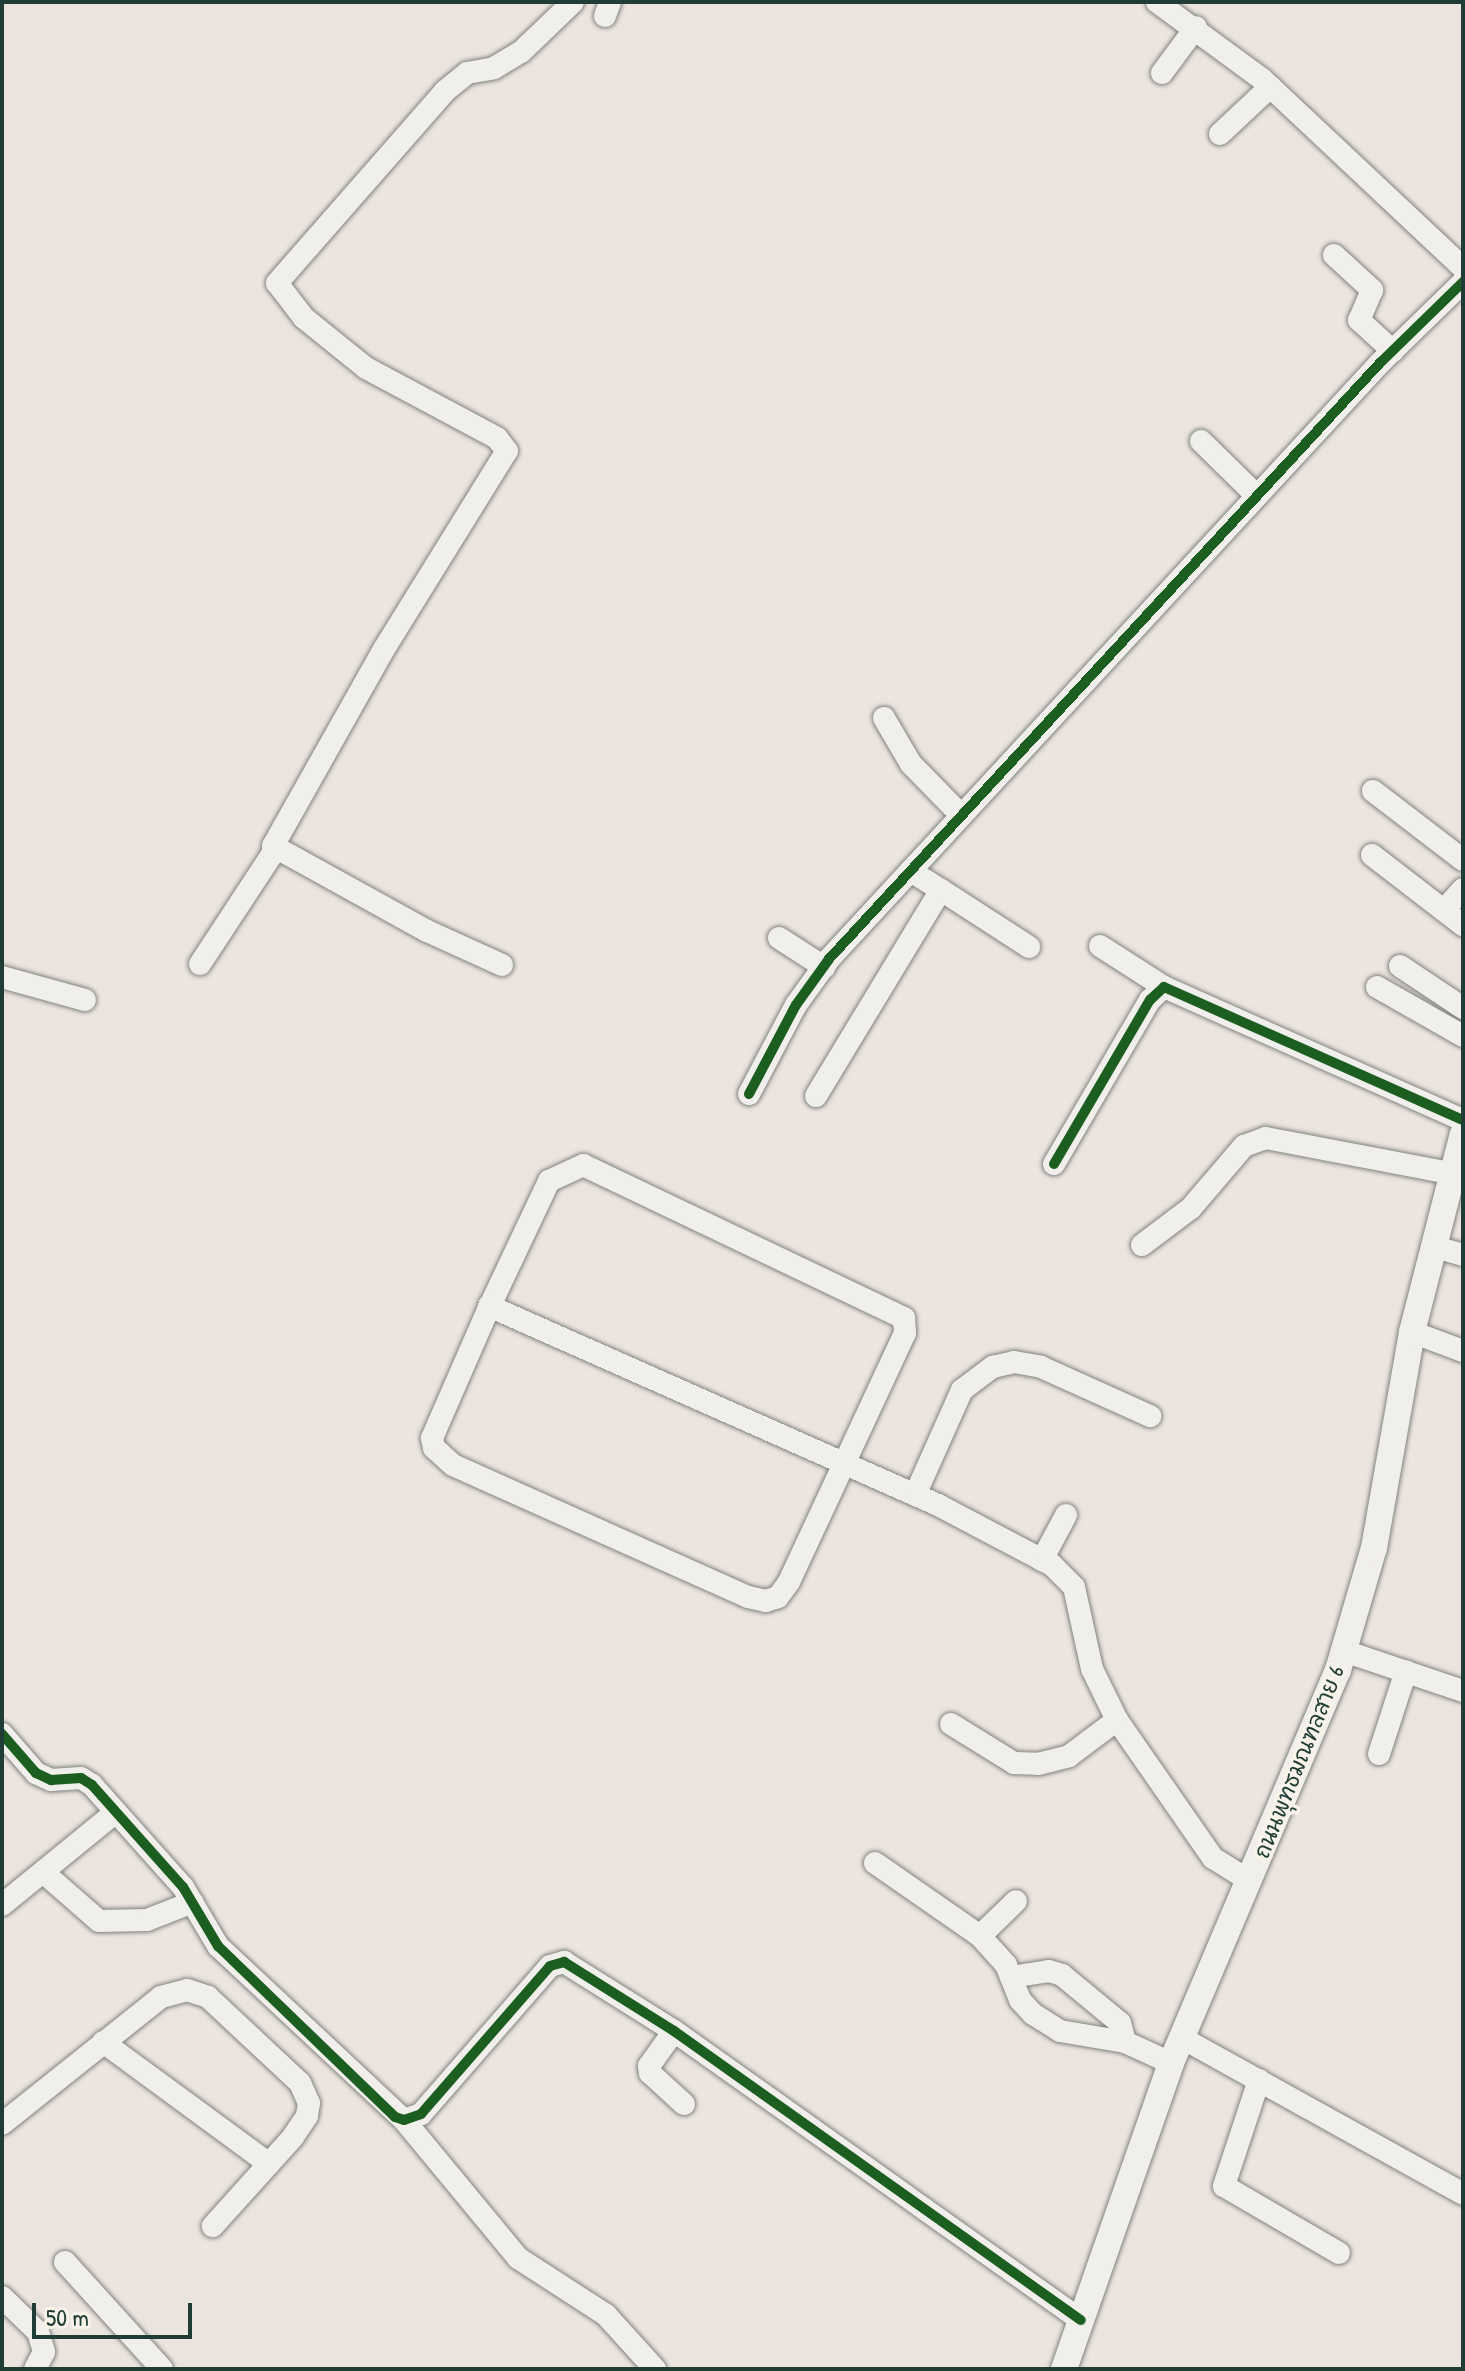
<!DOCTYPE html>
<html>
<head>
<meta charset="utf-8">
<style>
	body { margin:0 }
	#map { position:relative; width:1465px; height:2371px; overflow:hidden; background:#ece4df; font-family:"Patrick Hand","Playpen Sans Thai",sans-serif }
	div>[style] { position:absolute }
	.roads { filter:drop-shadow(0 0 2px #81837f) drop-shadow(0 0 2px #81837f) }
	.minor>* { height:22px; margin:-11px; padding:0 11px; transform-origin:11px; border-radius:11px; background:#f1efeb }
	.major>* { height:26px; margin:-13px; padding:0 13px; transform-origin:13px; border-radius:13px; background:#f1efeb }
	.cycleway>* { height:10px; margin:-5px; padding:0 5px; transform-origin:5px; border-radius:5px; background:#1b5e20 }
	span { translate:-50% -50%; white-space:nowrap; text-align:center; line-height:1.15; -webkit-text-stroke:7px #f7f3e8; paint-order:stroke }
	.street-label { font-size:22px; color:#1f3d34 }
	.frame { position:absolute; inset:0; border:4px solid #1f3d34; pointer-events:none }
	.scale { position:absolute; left:32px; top:2303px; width:160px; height:36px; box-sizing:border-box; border:4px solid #1f3d34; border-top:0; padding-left:10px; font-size:24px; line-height:28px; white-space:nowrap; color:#1f3d34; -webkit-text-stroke:6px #f7f3e8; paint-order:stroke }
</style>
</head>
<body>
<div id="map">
	<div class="roads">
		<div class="minor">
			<div style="left:1157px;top:2px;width:130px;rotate:36.3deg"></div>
			<div style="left:1262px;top:79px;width:276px;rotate:43.2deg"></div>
			<div style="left:605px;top:16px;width:15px;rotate:-70deg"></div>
			<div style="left:1162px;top:73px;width:57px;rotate:-53.5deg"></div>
			<div style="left:1220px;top:134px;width:69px;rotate:-43.2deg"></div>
			<div style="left:1334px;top:255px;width:52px;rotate:42.6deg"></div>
			<div style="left:1372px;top:290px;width:33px;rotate:113deg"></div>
			<div style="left:1359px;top:320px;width:46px;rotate:42.4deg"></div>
			<div style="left:1201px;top:441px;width:78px;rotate:44.5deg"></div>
			<div style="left:884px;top:718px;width:53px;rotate:59.6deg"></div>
			<div style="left:911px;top:764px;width:71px;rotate:45.6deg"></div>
			<div style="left:1373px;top:791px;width:113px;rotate:37.5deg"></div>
			<div style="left:1372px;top:855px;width:115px;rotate:37.6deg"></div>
			<div style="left:941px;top:890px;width:105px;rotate:32.9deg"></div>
			<div style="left:1444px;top:910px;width:28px;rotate:-48deg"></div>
			<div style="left:779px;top:938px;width:54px;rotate:32.8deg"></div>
			<div style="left:1100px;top:946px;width:76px;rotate:32.6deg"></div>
			<div style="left:200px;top:964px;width:136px;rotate:-56.7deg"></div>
			<div style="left:502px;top:965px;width:82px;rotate:-155.6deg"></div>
			<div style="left:427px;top:931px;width:176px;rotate:-151.1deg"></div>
			<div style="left:273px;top:846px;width:226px;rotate:-60.6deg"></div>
			<div style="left:384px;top:649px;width:233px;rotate:-58.2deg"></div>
			<div style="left:507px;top:451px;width:16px;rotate:-128deg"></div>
			<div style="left:497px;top:438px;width:149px;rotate:-151.9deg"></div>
			<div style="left:366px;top:368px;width:80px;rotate:-141.1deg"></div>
			<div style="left:304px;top:318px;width:44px;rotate:-127.6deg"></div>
			<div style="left:277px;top:283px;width:255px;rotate:-48.8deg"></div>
			<div style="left:445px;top:91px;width:28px;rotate:-39deg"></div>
			<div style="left:467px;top:73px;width:27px;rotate:-10deg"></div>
			<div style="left:494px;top:68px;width:31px;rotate:-31deg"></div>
			<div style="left:521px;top:52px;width:72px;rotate:-43.9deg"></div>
			<div style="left:1400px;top:966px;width:76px;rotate:33.7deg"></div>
			<div style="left:2px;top:977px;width:86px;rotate:15.5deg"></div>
			<div style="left:1377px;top:987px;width:99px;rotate:29.7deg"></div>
			<div style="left:749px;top:1094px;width:101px;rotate:-62.2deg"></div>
			<div style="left:796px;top:1005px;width:57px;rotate:-54.3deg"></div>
			<div style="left:829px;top:959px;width:812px;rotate:-47.25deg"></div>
			<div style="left:1380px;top:363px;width:116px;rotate:-44.3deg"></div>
			<div style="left:816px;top:1096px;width:241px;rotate:-58.8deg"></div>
			<div style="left:941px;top:890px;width:36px;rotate:-148deg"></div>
			<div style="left:1054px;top:1164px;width:190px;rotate:-59.7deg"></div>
			<div style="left:1150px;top:1000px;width:19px;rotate:-43deg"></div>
			<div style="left:1164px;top:987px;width:327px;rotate:24deg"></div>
			<div style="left:583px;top:1165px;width:356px;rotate:25.5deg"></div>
			<div style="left:904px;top:1318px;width:15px;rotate:86deg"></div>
			<div style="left:905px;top:1333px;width:275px;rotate:115deg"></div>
			<div style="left:789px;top:1582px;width:19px;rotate:126deg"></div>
			<div style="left:778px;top:1597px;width:13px;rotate:162deg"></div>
			<div style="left:766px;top:1601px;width:18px;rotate:-167deg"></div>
			<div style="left:748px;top:1597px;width:323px;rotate:-155.9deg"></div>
			<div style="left:453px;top:1465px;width:25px;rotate:-138deg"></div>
			<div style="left:434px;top:1448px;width:10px;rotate:-101deg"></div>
			<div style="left:432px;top:1438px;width:140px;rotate:-66.4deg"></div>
			<div style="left:488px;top:1310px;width:143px;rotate:-64.7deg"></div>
			<div style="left:549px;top:1181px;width:38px;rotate:-25deg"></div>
			<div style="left:1142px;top:1245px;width:61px;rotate:-37.1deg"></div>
			<div style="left:1191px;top:1208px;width:82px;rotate:-49.5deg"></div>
			<div style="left:1244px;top:1146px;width:23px;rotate:-20deg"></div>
			<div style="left:1266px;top:1138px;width:186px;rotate:10.8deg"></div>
			<div style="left:1432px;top:1246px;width:32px;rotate:16deg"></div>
			<div style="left:489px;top:1306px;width:493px;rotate:23.9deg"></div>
			<div style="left:940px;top:1506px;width:127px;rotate:27.8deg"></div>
			<div style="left:1052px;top:1565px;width:31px;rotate:45deg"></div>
			<div style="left:1074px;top:1587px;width:84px;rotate:77.6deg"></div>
			<div style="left:1092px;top:1669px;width:57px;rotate:63.9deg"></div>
			<div style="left:1117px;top:1720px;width:168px;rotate:55.2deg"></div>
			<div style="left:1213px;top:1858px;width:44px;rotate:31.9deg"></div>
			<div style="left:1412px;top:1332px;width:54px;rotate:20.4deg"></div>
			<div style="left:915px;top:1495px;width:115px;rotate:-65.9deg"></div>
			<div style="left:962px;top:1390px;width:39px;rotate:-37deg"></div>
			<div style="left:993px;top:1367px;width:22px;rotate:-13deg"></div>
			<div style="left:1014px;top:1362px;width:27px;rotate:10deg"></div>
			<div style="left:1041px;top:1367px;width:120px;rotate:24.2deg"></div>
			<div style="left:1042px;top:1560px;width:51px;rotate:-61.9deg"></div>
			<div style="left:1344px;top:1651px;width:126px;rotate:18.6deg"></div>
			<div style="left:951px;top:1724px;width:74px;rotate:31.8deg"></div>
			<div style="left:1014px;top:1763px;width:24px;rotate:2deg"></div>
			<div style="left:1038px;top:1764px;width:32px;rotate:-14deg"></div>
			<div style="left:1069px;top:1756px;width:60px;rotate:-36.9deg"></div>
			<div style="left:2px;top:1734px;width:52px;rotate:48.9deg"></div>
			<div style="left:36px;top:1773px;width:17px;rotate:25deg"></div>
			<div style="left:51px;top:1780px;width:30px;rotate:-4deg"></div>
			<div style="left:81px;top:1778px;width:13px;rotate:32deg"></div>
			<div style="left:92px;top:1785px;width:137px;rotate:48.3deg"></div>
			<div style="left:183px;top:1887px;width:69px;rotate:59.3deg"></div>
			<div style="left:218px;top:1946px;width:255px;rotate:43.1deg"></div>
			<div style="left:404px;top:2120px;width:179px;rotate:50.4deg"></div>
			<div style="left:518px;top:2258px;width:105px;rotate:32.9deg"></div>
			<div style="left:606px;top:2315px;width:73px;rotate:47.8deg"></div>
			<div style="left:1379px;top:1754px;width:87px;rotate:-72deg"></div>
			<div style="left:875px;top:1863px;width:128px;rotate:34.8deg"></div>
			<div style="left:980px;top:1936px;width:39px;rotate:48deg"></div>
			<div style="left:1006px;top:1965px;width:38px;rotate:68deg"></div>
			<div style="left:1020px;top:2000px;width:19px;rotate:47deg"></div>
			<div style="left:1033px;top:2014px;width:32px;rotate:32deg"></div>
			<div style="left:1060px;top:2031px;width:66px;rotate:9.6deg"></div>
			<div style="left:1125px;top:2042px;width:51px;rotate:24.5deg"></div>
			<div style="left:43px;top:1872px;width:74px;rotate:41.2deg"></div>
			<div style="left:99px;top:1921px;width:48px;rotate:-1.2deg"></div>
			<div style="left:147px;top:1920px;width:49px;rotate:-21.4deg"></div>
			<div style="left:2px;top:1905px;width:147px;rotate:-39.2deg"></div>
			<div style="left:980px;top:1936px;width:50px;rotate:-44.2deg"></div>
			<div style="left:1011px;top:1977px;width:38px;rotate:-9deg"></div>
			<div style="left:1049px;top:1971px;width:14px;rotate:17deg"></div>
			<div style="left:1062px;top:1975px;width:75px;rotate:39.6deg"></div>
			<div style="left:1120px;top:2023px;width:20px;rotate:75deg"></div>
			<div style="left:674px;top:2031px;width:43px;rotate:125.5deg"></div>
			<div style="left:649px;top:2066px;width:7px;rotate:82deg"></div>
			<div style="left:650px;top:2073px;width:46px;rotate:42.4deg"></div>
			<div style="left:1182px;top:2038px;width:321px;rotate:29deg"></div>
			<div style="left:103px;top:2042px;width:206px;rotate:36.3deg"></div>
			<div style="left:1259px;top:2080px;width:112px;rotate:108.3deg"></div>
			<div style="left:1224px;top:2186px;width:133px;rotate:30.2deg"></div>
			<div style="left:404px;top:2120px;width:18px;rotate:-19deg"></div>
			<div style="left:421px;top:2114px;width:196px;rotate:-48.9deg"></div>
			<div style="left:550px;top:1966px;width:15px;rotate:-16deg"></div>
			<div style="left:564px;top:1962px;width:130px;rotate:32.1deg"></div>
			<div style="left:674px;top:2031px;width:499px;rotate:35.4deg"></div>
			<div style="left:2px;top:2124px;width:203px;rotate:-38.6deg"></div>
			<div style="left:161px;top:1997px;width:27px;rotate:-15deg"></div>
			<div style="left:187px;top:1990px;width:22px;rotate:18deg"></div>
			<div style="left:208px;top:1997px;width:126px;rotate:43.1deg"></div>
			<div style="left:300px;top:2083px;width:22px;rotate:66deg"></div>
			<div style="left:309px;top:2103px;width:13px;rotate:99deg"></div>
			<div style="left:307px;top:2116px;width:25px;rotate:124deg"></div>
			<div style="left:293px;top:2137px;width:120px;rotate:132deg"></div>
			<div style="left:65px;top:2262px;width:144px;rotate:47.8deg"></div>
			<div style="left:2px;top:2297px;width:50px;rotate:44.2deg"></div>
			<div style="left:38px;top:2332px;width:21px;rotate:73deg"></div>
			<div style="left:44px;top:2352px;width:19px;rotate:118deg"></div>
		</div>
		<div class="major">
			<div style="left:1064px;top:2369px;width:324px;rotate:-70.7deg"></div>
			<div style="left:1171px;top:2063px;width:427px;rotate:-67deg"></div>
			<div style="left:1338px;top:1670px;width:127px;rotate:-73.6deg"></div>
			<div style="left:1374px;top:1548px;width:219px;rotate:-80deg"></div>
			<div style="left:1412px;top:1332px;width:204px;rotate:-75.6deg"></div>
		</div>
	</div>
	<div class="cycleway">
		<div style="left:749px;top:1094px;width:101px;rotate:-62.2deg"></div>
		<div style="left:796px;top:1005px;width:57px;rotate:-54.3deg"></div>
		<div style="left:829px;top:959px;width:812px;rotate:-47.25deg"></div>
		<div style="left:1380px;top:363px;width:116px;rotate:-44.3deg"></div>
		<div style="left:1054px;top:1164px;width:190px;rotate:-59.7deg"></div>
		<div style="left:1150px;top:1000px;width:19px;rotate:-43deg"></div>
		<div style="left:1164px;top:987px;width:327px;rotate:24deg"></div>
		<div style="left:2px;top:1734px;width:52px;rotate:48.9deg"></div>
		<div style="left:36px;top:1773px;width:17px;rotate:25deg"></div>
		<div style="left:51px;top:1780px;width:30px;rotate:-4deg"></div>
		<div style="left:81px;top:1778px;width:13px;rotate:32deg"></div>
		<div style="left:92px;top:1785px;width:137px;rotate:48.3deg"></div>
		<div style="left:183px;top:1887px;width:69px;rotate:59.3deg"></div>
		<div style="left:218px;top:1946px;width:246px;rotate:44deg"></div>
		<div style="left:395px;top:2117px;width:9px;rotate:18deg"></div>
		<div style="left:404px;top:2120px;width:18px;rotate:-19deg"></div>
		<div style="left:421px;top:2114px;width:196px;rotate:-48.9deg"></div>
		<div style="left:550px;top:1966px;width:15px;rotate:-16deg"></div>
		<div style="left:564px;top:1962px;width:130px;rotate:32.1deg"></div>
		<div style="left:674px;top:2031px;width:499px;rotate:35.4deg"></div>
	</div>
	<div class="street-label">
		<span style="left:1299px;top:1762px;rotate:-68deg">ถนนพุทธมณฑลสาย 6</span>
	</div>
	<div class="frame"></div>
	<div class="scale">50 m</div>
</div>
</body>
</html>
